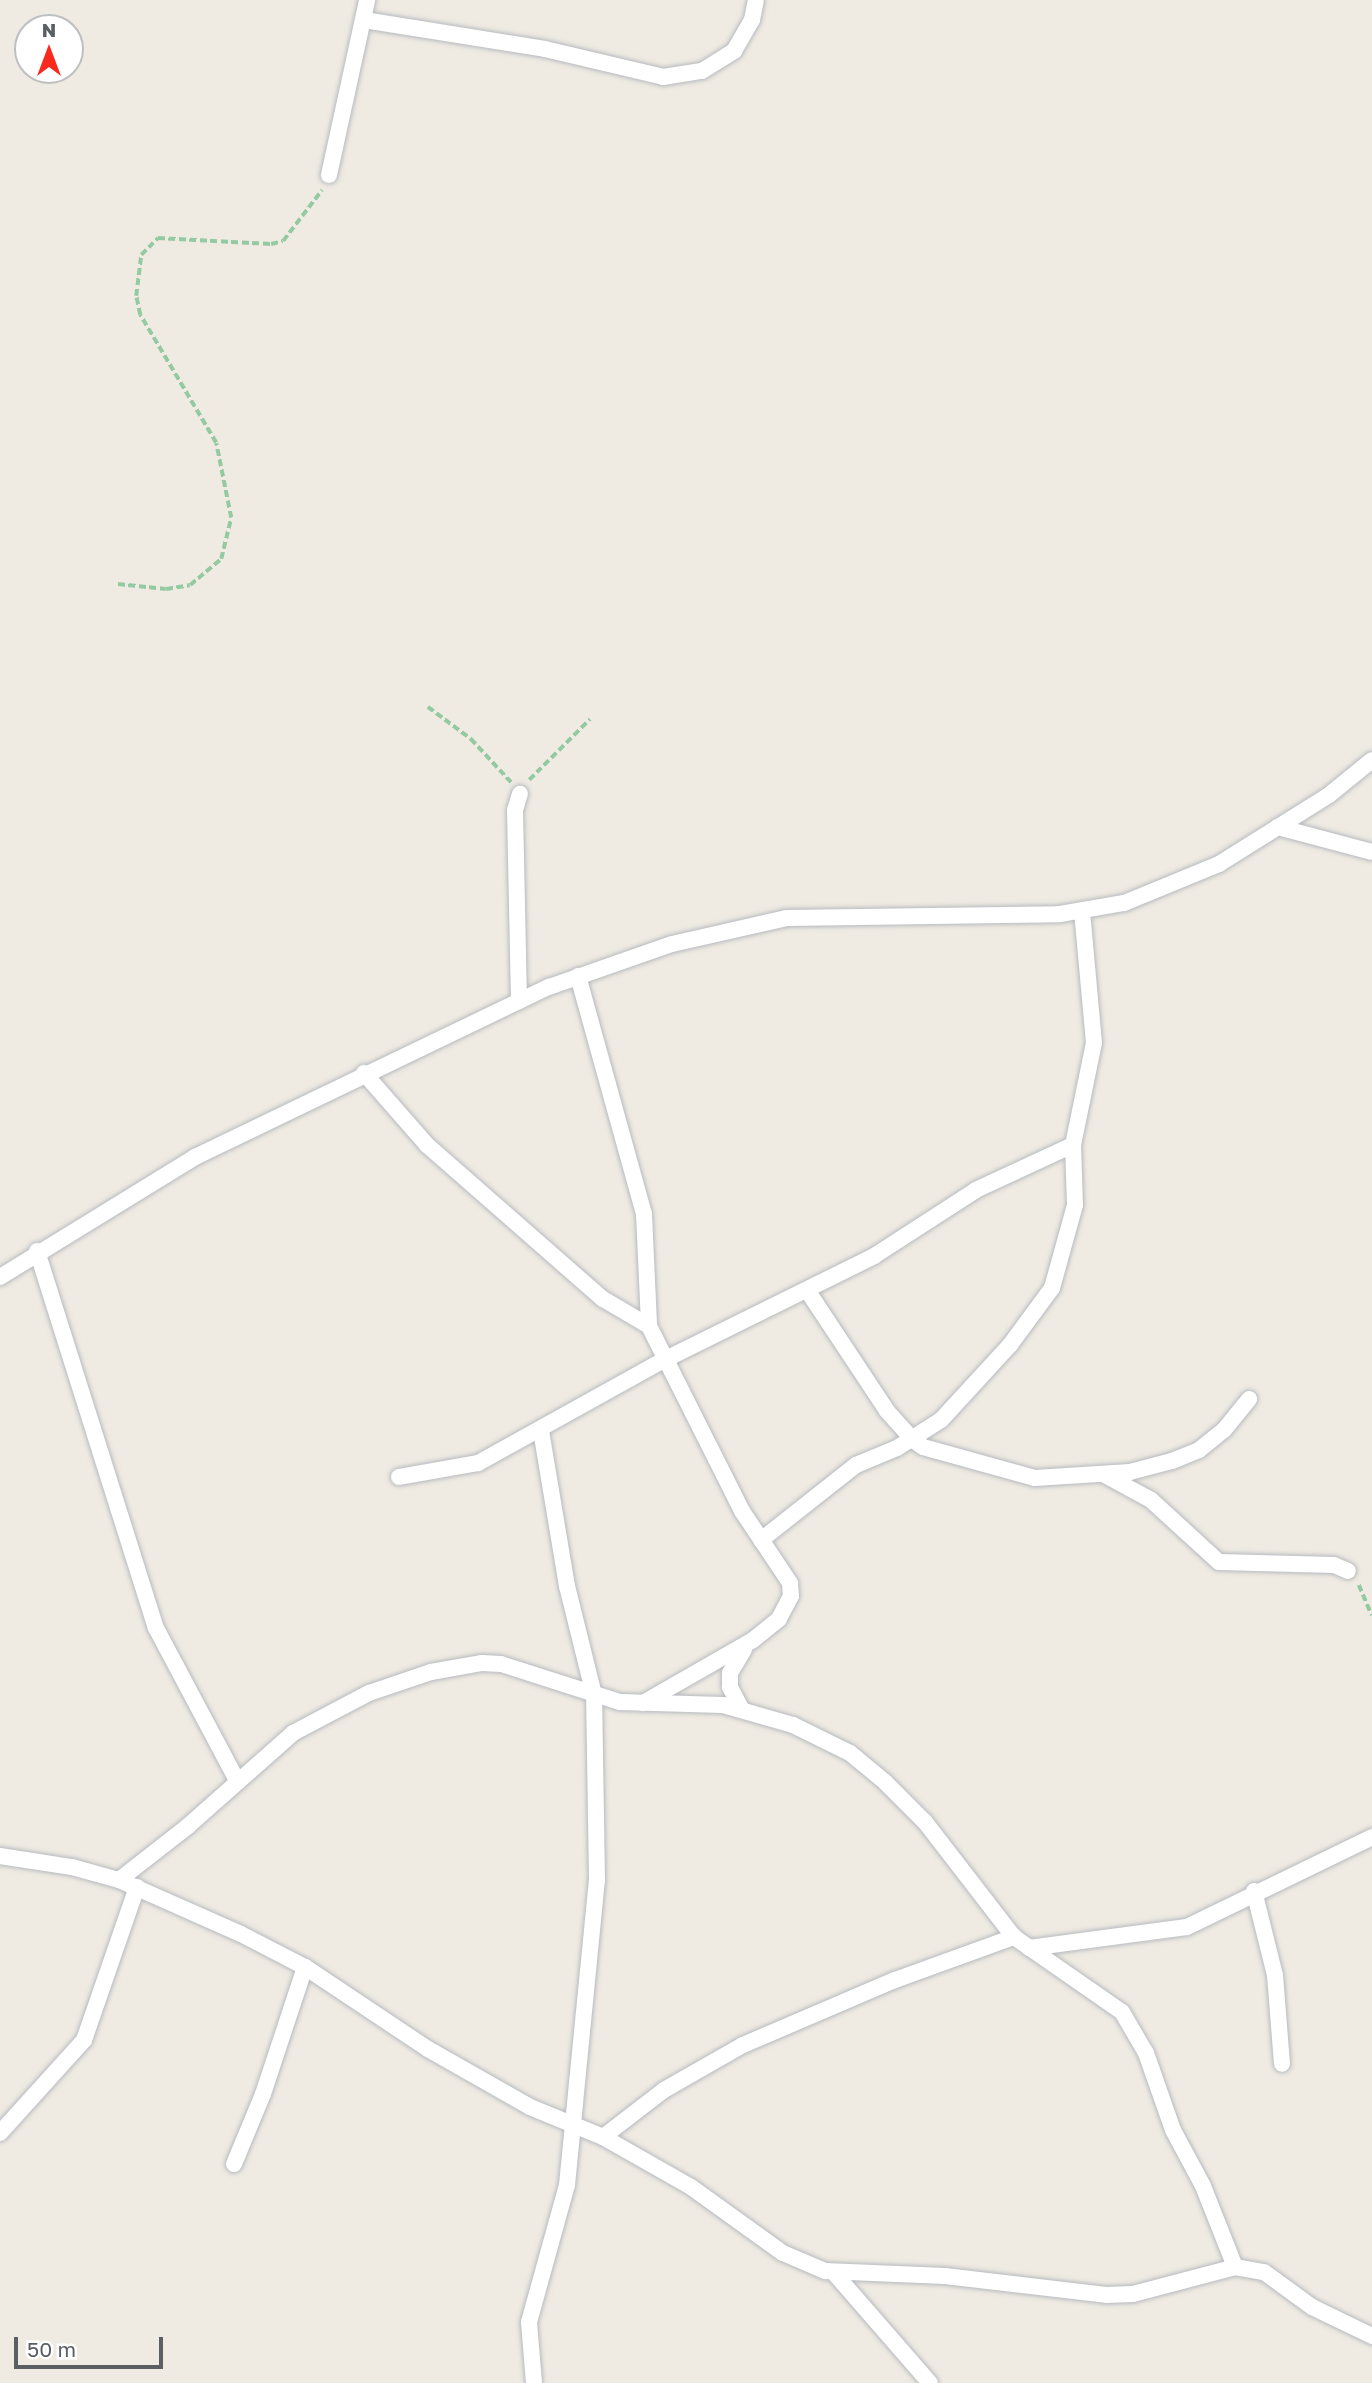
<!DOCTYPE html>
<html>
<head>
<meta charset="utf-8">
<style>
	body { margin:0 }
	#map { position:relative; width:1372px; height:2383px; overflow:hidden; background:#efebe2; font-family:"Golos Text",sans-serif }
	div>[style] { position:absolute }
	.path>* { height:3.5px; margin-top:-1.75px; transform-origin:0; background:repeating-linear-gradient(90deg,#94caa2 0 7px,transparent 0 10.5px) }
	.roads { filter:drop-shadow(0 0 2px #b7bac0) drop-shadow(0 0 2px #b7bac0) }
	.street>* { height:16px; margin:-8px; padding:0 8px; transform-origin:8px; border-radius:8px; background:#fff }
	span { translate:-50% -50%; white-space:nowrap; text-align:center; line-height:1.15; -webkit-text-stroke:7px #fff; paint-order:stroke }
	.north { position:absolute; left:14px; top:14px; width:70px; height:70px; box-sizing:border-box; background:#fff; border:2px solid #bdbfc1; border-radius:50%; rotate:0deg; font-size:19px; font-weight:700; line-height:28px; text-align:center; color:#5a5f64 }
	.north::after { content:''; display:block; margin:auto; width:24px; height:32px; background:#f92a1d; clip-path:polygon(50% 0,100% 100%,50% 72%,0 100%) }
	.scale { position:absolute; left:14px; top:2337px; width:149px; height:32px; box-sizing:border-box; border:4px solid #5a5f64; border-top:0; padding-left:9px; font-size:21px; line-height:24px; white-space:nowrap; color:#5a5f64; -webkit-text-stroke:5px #fff; paint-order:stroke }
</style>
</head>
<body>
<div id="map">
	<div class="path">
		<div style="left:118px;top:584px;width:48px;rotate:5.9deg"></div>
		<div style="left:166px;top:589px;width:24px;rotate:-9deg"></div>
		<div style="left:190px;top:585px;width:40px;rotate:-40deg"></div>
		<div style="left:221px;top:559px;width:42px;rotate:-76.3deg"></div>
		<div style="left:231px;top:518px;width:76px;rotate:-101.3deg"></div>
		<div style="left:216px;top:443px;width:149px;rotate:-120.7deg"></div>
		<div style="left:140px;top:315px;width:19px;rotate:-102deg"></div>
		<div style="left:136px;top:296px;width:41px;rotate:-83deg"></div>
		<div style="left:141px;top:255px;width:24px;rotate:-45deg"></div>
		<div style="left:158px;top:238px;width:113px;rotate:3deg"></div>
		<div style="left:271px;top:244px;width:12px;rotate:-14deg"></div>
		<div style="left:283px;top:241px;width:64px;rotate:-52.6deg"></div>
		<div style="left:428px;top:707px;width:54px;rotate:36.7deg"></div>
		<div style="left:471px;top:739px;width:59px;rotate:47.1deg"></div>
		<div style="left:529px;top:780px;width:86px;rotate:-45deg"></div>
		<div style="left:1359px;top:1585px;width:33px;rotate:67deg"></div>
	</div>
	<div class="roads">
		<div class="street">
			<div style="left:364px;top:20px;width:183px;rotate:9.1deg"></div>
			<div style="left:545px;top:49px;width:121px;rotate:13.3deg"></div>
			<div style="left:663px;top:77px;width:39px;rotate:-9deg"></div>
			<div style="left:702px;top:71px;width:38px;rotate:-32deg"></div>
			<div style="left:734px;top:51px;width:36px;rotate:-60deg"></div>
			<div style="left:752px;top:20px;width:20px;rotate:-79deg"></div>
			<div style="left:329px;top:175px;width:179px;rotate:-77.7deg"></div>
			<div style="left:1278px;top:827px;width:97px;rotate:14.9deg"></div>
			<div style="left:578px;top:976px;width:247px;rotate:74.5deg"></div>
			<div style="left:644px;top:1214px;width:112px;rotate:87.4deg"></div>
			<div style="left:649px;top:1326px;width:207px;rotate:63.3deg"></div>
			<div style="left:742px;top:1511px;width:87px;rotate:56.3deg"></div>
			<div style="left:790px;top:1583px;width:13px;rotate:86deg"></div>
			<div style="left:791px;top:1596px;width:26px;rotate:118deg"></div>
			<div style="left:779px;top:1619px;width:33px;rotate:141deg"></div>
			<div style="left:753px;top:1640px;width:127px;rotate:150.2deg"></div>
			<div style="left:519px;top:1001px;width:191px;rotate:-91.2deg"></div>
			<div style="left:515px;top:810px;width:17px;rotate:-73deg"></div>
			<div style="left:364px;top:1073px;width:96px;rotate:48.8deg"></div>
			<div style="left:427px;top:1145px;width:234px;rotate:41.2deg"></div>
			<div style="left:603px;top:1299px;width:53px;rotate:30.4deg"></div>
			<div style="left:37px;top:1251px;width:395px;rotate:72.5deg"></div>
			<div style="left:156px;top:1628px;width:174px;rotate:62deg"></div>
			<div style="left:0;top:1277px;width:229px;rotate:-31.6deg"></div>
			<div style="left:195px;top:1157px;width:393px;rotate:-25.7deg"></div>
			<div style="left:549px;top:987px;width:130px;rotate:-19.3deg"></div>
			<div style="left:672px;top:944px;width:117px;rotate:-12.8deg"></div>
			<div style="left:786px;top:918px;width:274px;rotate:-0.8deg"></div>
			<div style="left:1060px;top:914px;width:65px;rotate:-9.8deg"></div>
			<div style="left:1124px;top:903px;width:103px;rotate:-22.3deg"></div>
			<div style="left:1219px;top:864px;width:130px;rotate:-32.1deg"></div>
			<div style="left:1329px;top:795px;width:55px;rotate:-39.1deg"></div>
			<div style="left:807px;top:1290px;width:145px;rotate:56.5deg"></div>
			<div style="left:887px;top:1411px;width:39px;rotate:48deg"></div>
			<div style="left:913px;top:1440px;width:12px;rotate:35deg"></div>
			<div style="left:923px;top:1447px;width:116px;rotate:15.5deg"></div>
			<div style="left:1035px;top:1478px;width:95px;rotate:-3.6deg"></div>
			<div style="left:1130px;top:1472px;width:43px;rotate:-14.7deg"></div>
			<div style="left:1172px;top:1461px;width:29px;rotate:-22deg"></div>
			<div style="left:1199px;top:1450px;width:32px;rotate:-39deg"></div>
			<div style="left:1224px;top:1430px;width:40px;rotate:-51deg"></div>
			<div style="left:1103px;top:1474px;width:55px;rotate:28.4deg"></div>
			<div style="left:1151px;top:1500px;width:92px;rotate:42.4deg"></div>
			<div style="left:1219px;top:1562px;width:115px;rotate:1.5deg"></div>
			<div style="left:1334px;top:1565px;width:15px;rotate:23deg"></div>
			<div style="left:399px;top:1477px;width:80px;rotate:-10deg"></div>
			<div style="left:478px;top:1463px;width:213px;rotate:-29deg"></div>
			<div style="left:664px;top:1360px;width:234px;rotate:-26.3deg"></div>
			<div style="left:874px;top:1256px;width:121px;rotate:-32.9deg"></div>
			<div style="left:976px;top:1190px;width:107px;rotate:-24.9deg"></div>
			<div style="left:761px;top:1540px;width:121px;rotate:-38.3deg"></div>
			<div style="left:856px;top:1465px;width:44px;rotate:-22.5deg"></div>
			<div style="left:897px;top:1448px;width:52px;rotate:-32.5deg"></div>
			<div style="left:941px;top:1420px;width:102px;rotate:-47.4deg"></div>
			<div style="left:1010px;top:1345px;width:71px;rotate:-53.6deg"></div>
			<div style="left:1052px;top:1288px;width:86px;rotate:-74.5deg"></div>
			<div style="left:1075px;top:1205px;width:60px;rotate:-91.9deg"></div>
			<div style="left:1073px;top:1145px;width:104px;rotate:-78.4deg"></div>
			<div style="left:1094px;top:1043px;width:133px;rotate:-95.2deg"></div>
			<div style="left:741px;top:1708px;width:24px;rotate:-118deg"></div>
			<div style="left:730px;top:1687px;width:14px;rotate:-90deg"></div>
			<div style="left:730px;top:1673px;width:27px;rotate:-59deg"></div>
			<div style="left:0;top:1856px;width:73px;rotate:8.7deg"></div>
			<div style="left:72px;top:1867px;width:49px;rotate:15.5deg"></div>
			<div style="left:119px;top:1880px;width:133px;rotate:23.9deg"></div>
			<div style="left:241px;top:1934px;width:72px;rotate:27.3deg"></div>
			<div style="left:305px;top:1967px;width:148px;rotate:33.7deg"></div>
			<div style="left:428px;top:2049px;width:117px;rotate:29.6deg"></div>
			<div style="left:530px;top:2107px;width:79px;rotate:22.3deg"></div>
			<div style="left:603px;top:2137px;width:101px;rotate:29.6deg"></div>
			<div style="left:691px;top:2187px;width:113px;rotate:35.7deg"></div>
			<div style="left:783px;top:2253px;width:46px;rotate:23.2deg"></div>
			<div style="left:825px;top:2271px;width:120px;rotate:2.4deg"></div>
			<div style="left:945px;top:2276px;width:162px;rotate:6.7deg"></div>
			<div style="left:1106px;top:2295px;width:27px;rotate:-2deg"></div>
			<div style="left:1133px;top:2294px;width:106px;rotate:-14.8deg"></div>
			<div style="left:119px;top:1880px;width:88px;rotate:-38deg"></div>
			<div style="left:188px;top:1826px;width:140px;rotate:-41.5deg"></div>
			<div style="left:293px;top:1733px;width:86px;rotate:-27.8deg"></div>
			<div style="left:369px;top:1693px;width:65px;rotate:-18.7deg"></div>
			<div style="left:431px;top:1672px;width:52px;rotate:-10deg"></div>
			<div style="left:482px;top:1663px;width:19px;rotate:3deg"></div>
			<div style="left:501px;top:1664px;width:125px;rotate:17.7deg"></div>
			<div style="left:620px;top:1702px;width:103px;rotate:1.7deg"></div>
			<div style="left:723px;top:1705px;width:73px;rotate:15.9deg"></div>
			<div style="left:793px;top:1725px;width:64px;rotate:26.2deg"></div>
			<div style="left:850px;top:1753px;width:45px;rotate:39.6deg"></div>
			<div style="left:885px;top:1782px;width:57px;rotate:45deg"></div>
			<div style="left:925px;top:1822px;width:145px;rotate:52.3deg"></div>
			<div style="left:1014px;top:1937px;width:131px;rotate:34.8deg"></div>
			<div style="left:1122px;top:2012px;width:48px;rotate:59.7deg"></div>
			<div style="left:1146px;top:2053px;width:82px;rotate:70.7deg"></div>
			<div style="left:1173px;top:2130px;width:64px;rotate:61.8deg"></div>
			<div style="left:1203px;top:2186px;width:87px;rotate:68.4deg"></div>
			<div style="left:1235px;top:2267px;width:29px;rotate:10deg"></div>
			<div style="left:1264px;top:2272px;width:59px;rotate:36.1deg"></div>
			<div style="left:1312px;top:2307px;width:67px;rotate:25.8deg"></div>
			<div style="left:1254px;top:1891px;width:87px;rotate:76deg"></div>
			<div style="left:1275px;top:1975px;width:89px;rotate:85.5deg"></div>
			<div style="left:1029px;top:1948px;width:159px;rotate:-7.6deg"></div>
			<div style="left:1187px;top:1927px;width:206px;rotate:-25.9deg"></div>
			<div style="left:0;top:2133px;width:125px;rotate:-47.9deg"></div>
			<div style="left:84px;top:2040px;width:162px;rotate:-70.9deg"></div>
			<div style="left:603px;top:2137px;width:77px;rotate:-37.6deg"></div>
			<div style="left:664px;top:2090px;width:91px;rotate:-29.7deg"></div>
			<div style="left:743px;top:2045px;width:165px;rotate:-23.2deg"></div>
			<div style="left:895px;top:1980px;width:127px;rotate:-19.9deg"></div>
			<div style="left:234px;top:2164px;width:76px;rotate:-67.5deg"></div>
			<div style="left:263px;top:2094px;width:134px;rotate:-71.7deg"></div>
			<div style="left:836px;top:2275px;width:143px;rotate:49deg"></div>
			<div style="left:534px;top:2383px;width:61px;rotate:-94.7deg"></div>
			<div style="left:529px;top:2322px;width:142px;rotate:-74.5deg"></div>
			<div style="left:567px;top:2185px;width:305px;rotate:-84.4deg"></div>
			<div style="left:597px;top:1881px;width:186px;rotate:-90.9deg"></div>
			<div style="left:594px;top:1695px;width:112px;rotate:-103.9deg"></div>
			<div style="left:567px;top:1586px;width:157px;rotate:-99.5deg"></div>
		</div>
	</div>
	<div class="north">N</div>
	<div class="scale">50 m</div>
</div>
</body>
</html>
